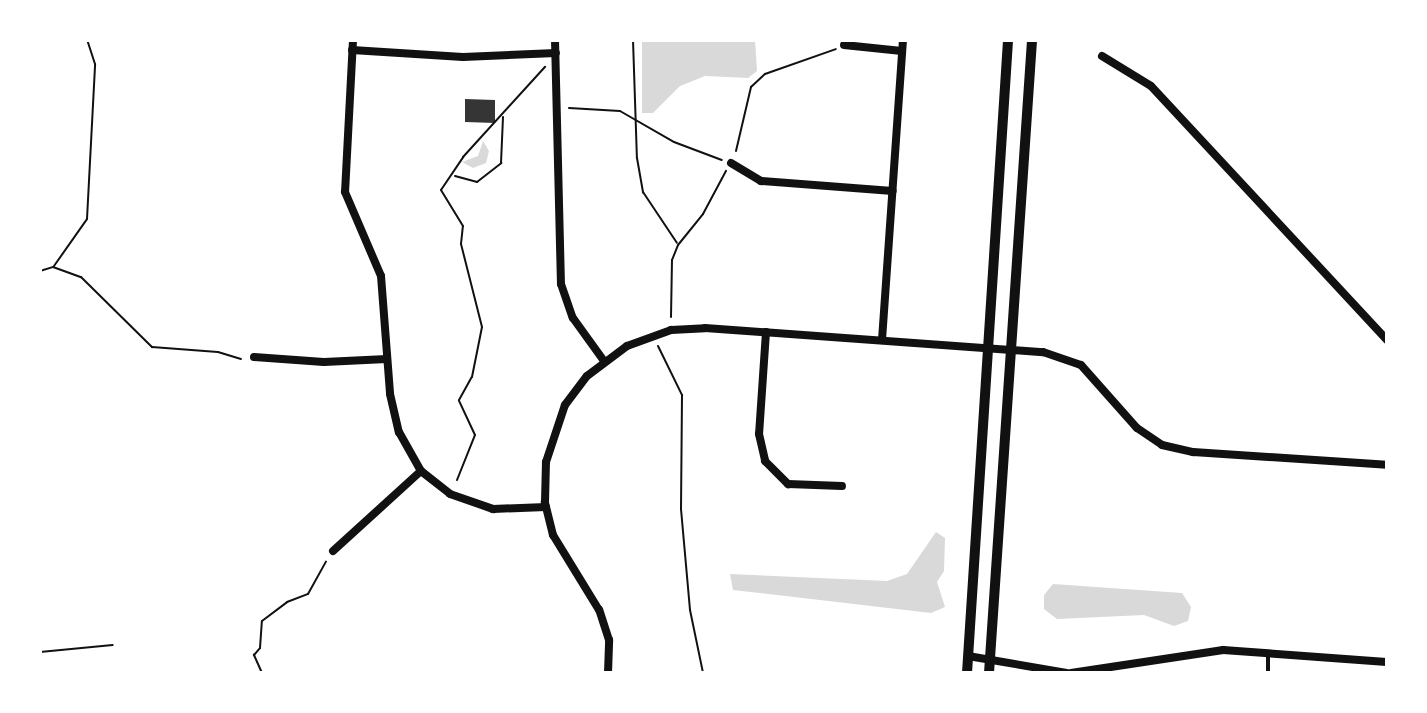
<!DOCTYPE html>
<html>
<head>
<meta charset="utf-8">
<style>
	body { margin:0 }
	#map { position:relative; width:1427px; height:713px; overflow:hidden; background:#fff; font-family:Figtree,sans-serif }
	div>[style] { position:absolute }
	.water>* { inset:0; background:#d9d9d9 }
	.building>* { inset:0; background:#353535 }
	.path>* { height:2px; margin:-1px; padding:0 1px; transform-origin:1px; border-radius:1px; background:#111 }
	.service>* { height:4px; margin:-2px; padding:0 2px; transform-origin:2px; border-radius:2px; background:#111 }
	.minor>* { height:8px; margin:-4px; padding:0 4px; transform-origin:4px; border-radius:4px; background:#111 }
	.tertiary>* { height:10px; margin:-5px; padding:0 5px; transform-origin:5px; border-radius:5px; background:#111 }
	span { translate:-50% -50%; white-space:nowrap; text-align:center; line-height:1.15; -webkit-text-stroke:6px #fff; paint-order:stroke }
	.frame { position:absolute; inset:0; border:42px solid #fff; pointer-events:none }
</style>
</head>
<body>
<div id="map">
	<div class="water">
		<div style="clip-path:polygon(642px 40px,755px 40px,757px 71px,748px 78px,705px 76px,680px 86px,653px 113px,642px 113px)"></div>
		<div style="clip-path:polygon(483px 141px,489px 151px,486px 163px,473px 168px,462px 162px,478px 156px)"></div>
		<div style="clip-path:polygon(936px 532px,945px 538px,944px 571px,937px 582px,945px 607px,931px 613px,733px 590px,730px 574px,887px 581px,907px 574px)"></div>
		<div style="clip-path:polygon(1053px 584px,1182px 593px,1191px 607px,1188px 621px,1174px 626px,1144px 615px,1057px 619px,1044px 609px,1044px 595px)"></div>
	</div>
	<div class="building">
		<div style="clip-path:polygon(465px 99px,495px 100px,495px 123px,465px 122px)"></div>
	</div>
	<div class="path">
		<div style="left:633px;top:40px;width:118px;rotate:88.1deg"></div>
		<div style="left:637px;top:158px;width:35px;rotate:80deg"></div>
		<div style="left:643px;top:192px;width:61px;rotate:56.3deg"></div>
		<div style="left:569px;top:108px;width:51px;rotate:3.4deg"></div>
		<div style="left:620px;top:111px;width:62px;rotate:29.9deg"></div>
		<div style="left:674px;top:142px;width:51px;rotate:20.6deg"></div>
		<div style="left:736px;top:151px;width:66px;rotate:-76.8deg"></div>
		<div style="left:751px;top:87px;width:19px;rotate:-43deg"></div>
		<div style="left:765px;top:74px;width:75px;rotate:-19.4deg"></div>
		<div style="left:455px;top:176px;width:23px;rotate:15deg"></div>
		<div style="left:477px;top:182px;width:31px;rotate:-38deg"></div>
		<div style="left:501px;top:163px;width:46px;rotate:-87.5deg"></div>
		<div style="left:54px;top:266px;width:57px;rotate:-54.9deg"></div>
		<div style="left:87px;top:219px;width:155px;rotate:-87deg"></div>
		<div style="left:95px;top:64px;width:25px;rotate:-108deg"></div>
		<div style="left:40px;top:271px;width:14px;rotate:-17deg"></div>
		<div style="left:53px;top:267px;width:30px;rotate:20deg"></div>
		<div style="left:81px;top:277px;width:100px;rotate:44.6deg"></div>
		<div style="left:152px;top:347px;width:66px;rotate:4.3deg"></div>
		<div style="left:218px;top:352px;width:24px;rotate:17deg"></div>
		<div style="left:671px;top:317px;width:57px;rotate:-89deg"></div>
		<div style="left:672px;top:260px;width:16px;rotate:-68deg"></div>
		<div style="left:678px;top:245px;width:40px;rotate:-51deg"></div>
		<div style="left:703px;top:214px;width:49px;rotate:-61.9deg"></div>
		<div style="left:658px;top:346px;width:55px;rotate:63.9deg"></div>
		<div style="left:682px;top:395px;width:114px;rotate:90.5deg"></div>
		<div style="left:681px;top:509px;width:101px;rotate:84.9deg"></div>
		<div style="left:690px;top:610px;width:64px;rotate:78.3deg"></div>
		<div style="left:457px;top:480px;width:48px;rotate:-68.2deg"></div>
		<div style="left:475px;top:435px;width:38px;rotate:-115deg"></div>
		<div style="left:459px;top:400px;width:26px;rotate:-61deg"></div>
		<div style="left:472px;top:377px;width:51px;rotate:-78.7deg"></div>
		<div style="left:482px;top:327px;width:86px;rotate:-104.2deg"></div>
		<div style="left:461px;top:244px;width:18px;rotate:-84deg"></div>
		<div style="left:463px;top:226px;width:42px;rotate:-121.4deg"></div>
		<div style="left:441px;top:190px;width:40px;rotate:-56deg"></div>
		<div style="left:463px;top:157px;width:122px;rotate:-47.7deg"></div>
		<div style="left:40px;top:652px;width:73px;rotate:-5.5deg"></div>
		<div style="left:262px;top:673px;width:20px;rotate:-114deg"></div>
		<div style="left:254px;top:655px;width:9px;rotate:-49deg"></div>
		<div style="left:260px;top:648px;width:27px;rotate:-86deg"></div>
		<div style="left:262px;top:621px;width:31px;rotate:-37deg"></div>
		<div style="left:287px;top:602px;width:22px;rotate:-21deg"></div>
		<div style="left:308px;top:594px;width:37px;rotate:-61deg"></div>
	</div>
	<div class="service">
		<div style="left:1268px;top:654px;width:19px;rotate:90deg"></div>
	</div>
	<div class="minor">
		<div style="left:353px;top:40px;width:152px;rotate:93deg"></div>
		<div style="left:345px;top:192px;width:91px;rotate:66.8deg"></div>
		<div style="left:381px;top:276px;width:118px;rotate:85.6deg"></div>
		<div style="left:390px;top:394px;width:39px;rotate:77deg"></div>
		<div style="left:399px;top:432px;width:45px;rotate:60.6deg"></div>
		<div style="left:421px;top:471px;width:37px;rotate:38deg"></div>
		<div style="left:450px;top:494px;width:46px;rotate:19.2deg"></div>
		<div style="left:493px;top:509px;width:53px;rotate:-2.2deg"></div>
		<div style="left:555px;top:40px;width:244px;rotate:88.6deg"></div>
		<div style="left:561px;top:284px;width:36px;rotate:71deg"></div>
		<div style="left:573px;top:318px;width:53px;rotate:54.2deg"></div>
		<div style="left:844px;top:45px;width:58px;rotate:5.9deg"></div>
		<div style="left:352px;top:50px;width:111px;rotate:3.6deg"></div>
		<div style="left:463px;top:57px;width:93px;rotate:-2.5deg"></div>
		<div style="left:1102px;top:56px;width:57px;rotate:31.5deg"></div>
		<div style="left:1151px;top:86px;width:347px;rotate:47.1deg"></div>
		<div style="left:731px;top:163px;width:35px;rotate:31deg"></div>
		<div style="left:761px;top:181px;width:132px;rotate:4.3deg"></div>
		<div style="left:766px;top:332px;width:102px;rotate:93.9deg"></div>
		<div style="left:759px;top:434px;width:28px;rotate:77deg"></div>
		<div style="left:765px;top:461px;width:33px;rotate:45deg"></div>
		<div style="left:788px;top:484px;width:54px;rotate:2.1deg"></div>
		<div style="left:882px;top:340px;width:301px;rotate:-86deg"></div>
		<div style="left:254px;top:357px;width:70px;rotate:4.1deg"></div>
		<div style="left:324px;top:362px;width:63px;rotate:-2.7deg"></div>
		<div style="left:333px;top:551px;width:119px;rotate:-42.3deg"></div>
		<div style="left:968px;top:656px;width:100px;rotate:9.7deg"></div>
		<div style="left:608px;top:673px;width:33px;rotate:-88deg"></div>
		<div style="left:609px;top:640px;width:32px;rotate:-108deg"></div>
		<div style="left:599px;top:610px;width:88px;rotate:-121.5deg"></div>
		<div style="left:553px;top:535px;width:34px;rotate:-104deg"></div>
		<div style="left:545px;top:502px;width:40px;rotate:-88.6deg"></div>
		<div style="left:546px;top:462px;width:60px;rotate:-71.6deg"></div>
		<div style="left:565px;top:405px;width:36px;rotate:-53deg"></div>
		<div style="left:587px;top:376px;width:50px;rotate:-36.9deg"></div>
		<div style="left:627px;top:346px;width:47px;rotate:-20deg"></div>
		<div style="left:671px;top:330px;width:34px;rotate:-3deg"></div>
		<div style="left:705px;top:328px;width:339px;rotate:4.1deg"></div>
		<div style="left:1043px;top:352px;width:40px;rotate:18.9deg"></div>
		<div style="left:1081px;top:365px;width:84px;rotate:48.4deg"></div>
		<div style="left:1137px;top:428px;width:30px;rotate:34deg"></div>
		<div style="left:1162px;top:445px;width:32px;rotate:13deg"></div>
		<div style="left:1193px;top:452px;width:194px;rotate:3.8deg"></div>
		<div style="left:1071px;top:673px;width:154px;rotate:-8.6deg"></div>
		<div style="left:1223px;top:650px;width:164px;rotate:4.2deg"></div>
	</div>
	<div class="tertiary">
		<div style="left:967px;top:673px;width:634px;rotate:-86.29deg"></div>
		<div style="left:989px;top:673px;width:634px;rotate:-86.11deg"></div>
	</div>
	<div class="frame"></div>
</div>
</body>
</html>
